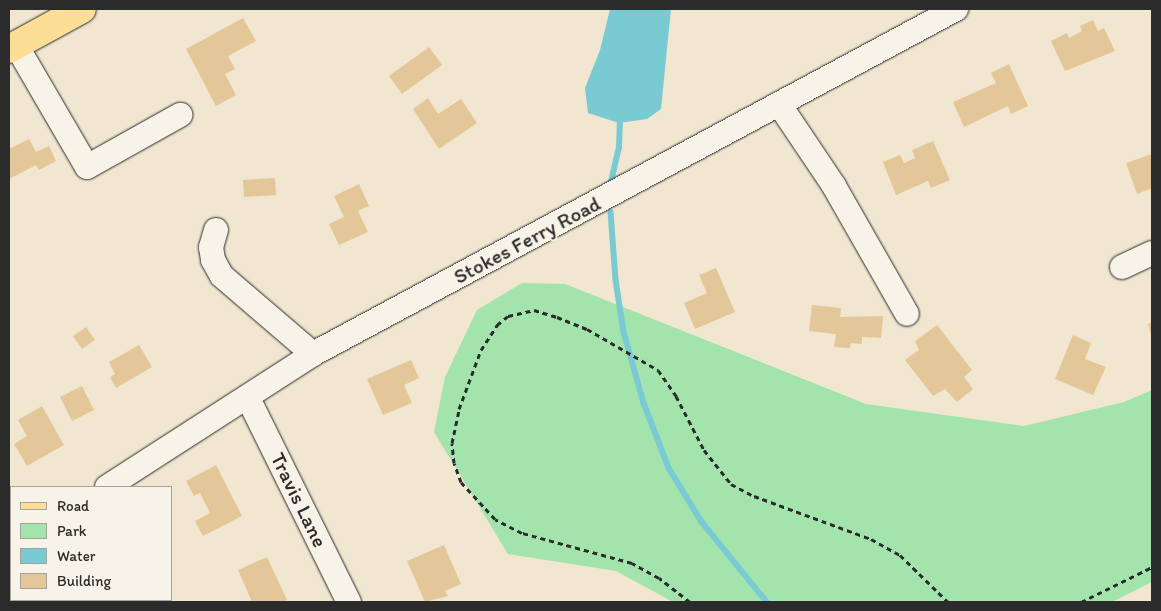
<!DOCTYPE html>
<html>
<head>
<meta charset="utf-8">
<style>
	body { margin:0 }
	#map { position:relative; width:1161px; height:611px; overflow:hidden; background:#f1e6d0; font-family:Itim,sans-serif }
	div>[style] { position:absolute }
	.green>* { inset:0; background:#a3e3ac }
	.water>* { inset:0; background:#79cad3 }
	.stream>* { height:5.5px; margin:-2.75px; padding:0 2.75px; transform-origin:2.75px; border-radius:2.75px; background:#79cad3 }
	.building>* { inset:0; background:#e4c798 }
	.path>* { height:3px; margin-top:-1.5px; transform-origin:0; background:repeating-linear-gradient(90deg,#2b2b2b 0 5px,transparent 0 9px) }
	.roads { filter:drop-shadow(0 0 1px #2b2b2b) drop-shadow(0 0 1px #2b2b2b) }
	.minor>* { height:24px; margin:-12px; padding:0 12px; transform-origin:12px; border-radius:12px; background:#f7f3e8 }
	.major>* { height:28px; margin:-14px; padding:0 14px; transform-origin:14px; border-radius:14px; background:#fdde96 }
	span { translate:-50% -50%; white-space:nowrap; text-align:center; line-height:1.15; -webkit-text-stroke:4px #f7f3e8; paint-order:stroke }
	.street-label { font-size:21px; color:#2b2b2b }
	.frame { position:absolute; inset:0; border:10px solid #2b2b2b; pointer-events:none }
	.legend { position:absolute; left:10px; top:486px; width:162px; height:115px; box-sizing:border-box; background:#f7f3e8; border:1px solid #a5a39c; margin:0; padding:6px 9px; list-style:none; font-size:15px; color:#2b2b2b }
	.legend li { display:flex; align-items:center; gap:10px; height:25px }
	.legend b { width:25px; border:1px solid #a5a39c }
</style>
</head>
<body>
<div id="map">
	<div class="green">
		<div style="clip-path:polygon(522px 283px,565px 284px,866px 404px,1024px 426px,1124px 402px,1152px 390px,1152px 582px,1112px 602px,673px 602px,616px 571px,508px 554px,434px 432px,445px 377px,477px 310px)"></div>
	</div>
	<div class="water">
		<div style="clip-path:polygon(610px 9px,671px 9px,661px 109px,647px 119px,619px 123px,588px 113px,585px 88px,600px 50px)"></div>
	</div>
	<div class="stream">
		<div style="left:610px;top:186px;width:39px;rotate:-77deg"></div>
		<div style="left:619px;top:148px;width:30px;rotate:-88deg"></div>
		<div style="left:611px;top:212px;width:68px;rotate:85.8deg"></div>
		<div style="left:616px;top:280px;width:53px;rotate:81.3deg"></div>
		<div style="left:624px;top:332px;width:74px;rotate:74.3deg"></div>
		<div style="left:644px;top:403px;width:70px;rotate:69deg"></div>
		<div style="left:669px;top:468px;width:63px;rotate:58.6deg"></div>
		<div style="left:702px;top:522px;width:103px;rotate:50.9deg"></div>
	</div>
	<div class="building">
		<div style="clip-path:polygon(243px 18px,256px 41px,228px 56px,235px 69px,225px 74px,236px 95px,216px 106px,186px 49px)"></div>
		<div style="clip-path:polygon(1093px 20px,1098px 31px,1104px 28px,1115px 51px,1065px 71px,1051px 41px,1067px 33px,1069px 38px,1082px 31px,1080px 26px)"></div>
		<div style="clip-path:polygon(429px 47px,442px 65px,402px 94px,389px 76px)"></div>
		<div style="clip-path:polygon(1009px 64px,1028px 106px,1011px 114px,1008px 106px,964px 127px,953px 102px,996px 83px,991px 73px)"></div>
		<div style="clip-path:polygon(428px 98px,438px 114px,461px 99px,477px 123px,439px 149px,413px 109px)"></div>
		<div style="clip-path:polygon(29px 139px,36px 152px,49px 146px,56px 161px,39px 170px,36px 165px,9px 179px,9px 149px)"></div>
		<div style="clip-path:polygon(933px 141px,950px 180px,931px 188px,928px 181px,896px 195px,883px 162px,900px 155px,904px 163px,915px 158px,912px 150px)"></div>
		<div style="clip-path:polygon(1152px 154px,1152px 188px,1137px 194px,1126px 163px)"></div>
		<div style="clip-path:polygon(275px 178px,276px 195px,244px 197px,243px 180px)"></div>
		<div style="clip-path:polygon(359px 184px,369px 206px,358px 211px,368px 232px,339px 245px,329px 224px,344px 217px,334px 196px)"></div>
		<div style="clip-path:polygon(716px 268px,735px 312px,695px 329px,684px 303px,707px 293px,699px 275px)"></div>
		<div style="clip-path:polygon(812px 305px,841px 308px,840px 317px,883px 316px,881px 338px,862px 337px,862px 344px,851px 343px,850px 348px,834px 347px,836px 334px,809px 331px)"></div>
		<div style="clip-path:polygon(1152px 322px,1152px 338px,1148px 324px)"></div>
		<div style="clip-path:polygon(937px 325px,972px 370px,964px 377px,973px 389px,957px 402px,945px 389px,933px 396px,905px 360px,919px 350px,915px 341px)"></div>
		<div style="clip-path:polygon(86px 327px,95px 340px,82px 349px,73px 336px)"></div>
		<div style="clip-path:polygon(1073px 335px,1091px 343px,1085px 359px,1106px 367px,1093px 395px,1055px 379px)"></div>
		<div style="clip-path:polygon(139px 345px,152px 367px,116px 388px,110px 377px,115px 374px,109px 362px)"></div>
		<div style="clip-path:polygon(411px 360px,419px 378px,404px 385px,412px 403px,383px 415px,367px 379px)"></div>
		<div style="clip-path:polygon(82px 386px,94px 410px,72px 421px,60px 397px)"></div>
		<div style="clip-path:polygon(42px 406px,64px 445px,27px 466px,14px 444px,27px 436px,18px 420px)"></div>
		<div style="clip-path:polygon(216px 465px,242px 516px,203px 536px,195px 521px,210px 513px,200px 493px,194px 496px,186px 481px)"></div>
		<div style="clip-path:polygon(444px 545px,461px 584px,445px 591px,448px 596px,425px 602px,407px 561px)"></div>
		<div style="clip-path:polygon(267px 557px,287px 600px,282px 602px,252px 602px,238px 570px)"></div>
	</div>
	<div class="path">
		<div style="left:690px;top:602px;width:39px;rotate:-142deg"></div>
		<div style="left:659px;top:578px;width:31px;rotate:-151deg"></div>
		<div style="left:632px;top:563px;width:114px;rotate:-164.7deg"></div>
		<div style="left:522px;top:533px;width:30px;rotate:-153deg"></div>
		<div style="left:495px;top:519px;width:50px;rotate:-132.6deg"></div>
		<div style="left:461px;top:482px;width:20px;rotate:-110deg"></div>
		<div style="left:454px;top:463px;width:20px;rotate:-96deg"></div>
		<div style="left:452px;top:443px;width:35px;rotate:-78deg"></div>
		<div style="left:459px;top:409px;width:63px;rotate:-69.6deg"></div>
		<div style="left:481px;top:350px;width:30px;rotate:-57deg"></div>
		<div style="left:497px;top:325px;width:14px;rotate:-39deg"></div>
		<div style="left:508px;top:316px;width:27px;rotate:-13deg"></div>
		<div style="left:534px;top:310px;width:24px;rotate:17deg"></div>
		<div style="left:557px;top:317px;width:32px;rotate:22deg"></div>
		<div style="left:587px;top:329px;width:82px;rotate:30deg"></div>
		<div style="left:658px;top:370px;width:32px;rotate:55deg"></div>
		<div style="left:676px;top:396px;width:61px;rotate:62.6deg"></div>
		<div style="left:704px;top:450px;width:43px;rotate:51.5deg"></div>
		<div style="left:731px;top:484px;width:26px;rotate:28deg"></div>
		<div style="left:754px;top:496px;width:125px;rotate:20.2deg"></div>
		<div style="left:871px;top:539px;width:33px;rotate:29deg"></div>
		<div style="left:900px;top:555px;width:67px;rotate:44.4deg"></div>
		<div style="left:1081px;top:602px;width:79px;rotate:-26.2deg"></div>
	</div>
	<div class="roads">
		<div class="minor">
			<div style="left:16px;top:45px;width:141px;rotate:59.8deg"></div>
			<div style="left:87px;top:167px;width:107px;rotate:-29.2deg"></div>
			<div style="left:779px;top:104px;width:99px;rotate:56.1deg"></div>
			<div style="left:834px;top:186px;width:147px;rotate:60.3deg"></div>
			<div style="left:216px;top:230px;width:18px;rotate:106deg"></div>
			<div style="left:211px;top:247px;width:13px;rotate:81deg"></div>
			<div style="left:213px;top:260px;width:18px;rotate:61deg"></div>
			<div style="left:222px;top:276px;width:120px;rotate:40.6deg"></div>
			<div style="left:1122px;top:267px;width:33px;rotate:-25deg"></div>
			<div style="left:248px;top:398px;width:228px;rotate:63.7deg"></div>
			<div style="left:107px;top:487px;width:245px;rotate:-32.8deg"></div>
			<div style="left:313px;top:354px;width:730px;rotate:-28.22deg"></div>
			<div style="left:9px;top:572px;width:3px;rotate:-45deg"></div>
		</div>
		<div class="major">
			<div style="left:9px;top:49px;width:83px;rotate:-28.7deg"></div>
		</div>
	</div>
	<div class="street-label">
		<span style="left:527px;top:240px;rotate:-28deg">Stokes Ferry Road</span>
		<span style="left:299px;top:500px;rotate:64deg">Travis Lane</span>
	</div>
	<div class="frame"></div>
	<ul class="legend">
	<li><b style="height:6px;background:#fdde96"></b>Road</li>
	<li><b style="height:14px;background:#a3e3ac"></b>Park</li>
	<li><b style="height:14px;background:#79cad3"></b>Water</li>
	<li><b style="height:14px;background:#e4c798"></b>Building</li>
	</ul>
</div>
</body>
</html>
